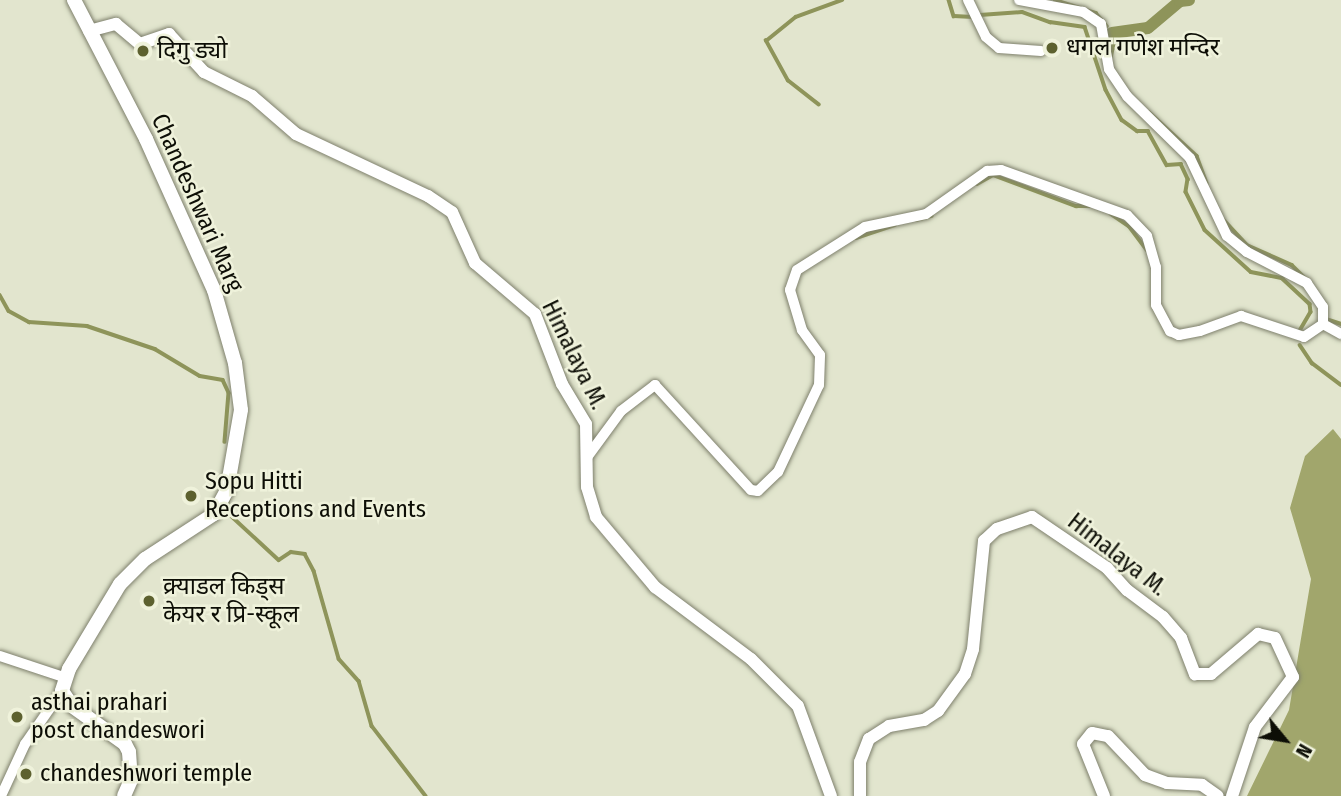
<!DOCTYPE html>
<html>
<head>
<meta charset="utf-8">
<style>
	body { margin:0 }
	#map { position:relative; width:1341px; height:796px; overflow:hidden; background:#e2e5ce; font-family:"Fira Sans Condensed","Noto Sans Devanagari",sans-serif }
	div>[style] { position:absolute }
	.forest>* { inset:0; background:#a1a66c }
	.stream>* { height:3.5px; margin:-1.75px; padding:0 1.75px; transform-origin:1.75px; border-radius:1.75px; background:#8e945a }
	.canal>* { height:12px; margin:-6px; padding:0 6px; transform-origin:6px; border-radius:6px; background:#8e945a }
	.roads { filter:drop-shadow(0 0 2px #7e806c) drop-shadow(0 0 2px #7e806c) }
	.minor>* { height:10px; margin:-5px; padding:0 5px; transform-origin:5px; border-radius:5px; background:#fff }
	.tertiary>* { height:12px; margin:-6px; padding:0 6px; transform-origin:6px; border-radius:6px; background:#fff }
	.secondary>* { height:14px; margin:-7px; padding:0 7px; transform-origin:7px; border-radius:7px; background:#fff }
	.dots>* { width:19px; height:19px; translate:-50% -50%; box-sizing:border-box; border:4px solid #eff2db; border-radius:50% }
	span { translate:-50% -50%; white-space:nowrap; text-align:center; line-height:1.15; -webkit-text-stroke:5px #eff2db; paint-order:stroke }
	.poi-label { font-size:24px; color:#0d0e06 }
	.left { translate:0 -50%; text-align:left }
	.street-label { font-size:24px; color:#0d0e06 }
	.north { position:absolute; left:1250px; top:705px; width:70px; height:70px; -webkit-text-stroke:5px #eff2db; paint-order:stroke; rotate:120deg; font-size:19px; font-weight:700; line-height:28px; text-align:center; color:#0d0e06 }
	.north::after { content:''; display:block; margin:auto; width:24px; height:32px; background:#0d0e06; clip-path:polygon(50% 0,100% 100%,50% 72%,0 100%) }
</style>
</head>
<body>
<div id="map">
	<div class="forest">
		<div style="clip-path:polygon(1333px 429px,1341px 439px,1341px 796px,1247px 796px,1289px 710px,1311px 579px,1290px 508px,1305px 456px)"></div>
	</div>
	<div class="stream">
		<div style="left:949px;top:0;width:17px;rotate:73deg"></div>
		<div style="left:954px;top:16px;width:19px;rotate:3deg"></div>
		<div style="left:1055px;top:0;width:43px;rotate:17.6deg"></div>
		<div style="left:1096px;top:13px;width:17px;rotate:50deg"></div>
		<div style="left:980px;top:15px;width:42px;rotate:-4.1deg"></div>
		<div style="left:1022px;top:12px;width:30px;rotate:20deg"></div>
		<div style="left:1050px;top:22px;width:35px;rotate:8deg"></div>
		<div style="left:1085px;top:27px;width:66px;rotate:71.6deg"></div>
		<div style="left:1106px;top:90px;width:34px;rotate:62deg"></div>
		<div style="left:1122px;top:120px;width:19px;rotate:36deg"></div>
		<div style="left:1137px;top:131px;width:11px"></div>
		<div style="left:1148px;top:131px;width:39px;rotate:61deg"></div>
		<div style="left:1167px;top:165px;width:14px;rotate:-4deg"></div>
		<div style="left:1181px;top:164px;width:17px;rotate:65deg"></div>
		<div style="left:1188px;top:179px;width:13px;rotate:99deg"></div>
		<div style="left:1186px;top:192px;width:42px;rotate:63.4deg"></div>
		<div style="left:1205px;top:230px;width:62px;rotate:42.4deg"></div>
		<div style="left:1251px;top:272px;width:32px;rotate:11deg"></div>
		<div style="left:1282px;top:278px;width:38px;rotate:43deg"></div>
		<div style="left:1310px;top:304px;width:8px;rotate:83deg"></div>
		<div style="left:1311px;top:312px;width:22px;rotate:120deg"></div>
		<div style="left:1111px;top:56px;width:19px;rotate:-78deg"></div>
		<div style="left:1115px;top:37px;width:5px;rotate:-127deg"></div>
		<div style="left:819px;top:105px;width:39px;rotate:-142deg"></div>
		<div style="left:788px;top:81px;width:46px;rotate:-118.8deg"></div>
		<div style="left:766px;top:41px;width:38px;rotate:-39deg"></div>
		<div style="left:796px;top:17px;width:49px;rotate:-20.3deg"></div>
		<div style="left:1149px;top:112px;width:65px;rotate:42.5deg"></div>
		<div style="left:1197px;top:156px;width:29px;rotate:70deg"></div>
		<div style="left:977px;top:184px;width:18px;rotate:-29deg"></div>
		<div style="left:993px;top:175px;width:89px;rotate:20.5deg"></div>
		<div style="left:1076px;top:206px;width:15px"></div>
		<div style="left:1111px;top:214px;width:22px;rotate:34deg"></div>
		<div style="left:1129px;top:226px;width:30px;rotate:53deg"></div>
		<div style="left:1223px;top:219px;width:35px;rotate:47deg"></div>
		<div style="left:1247px;top:245px;width:49px;rotate:24deg"></div>
		<div style="left:1292px;top:265px;width:18px;rotate:45deg"></div>
		<div style="left:916px;top:220px;width:16px;rotate:-15deg"></div>
		<div style="left:856px;top:238px;width:41px;rotate:-18.4deg"></div>
		<div style="left:0;top:295px;width:18px;rotate:61deg"></div>
		<div style="left:9px;top:311px;width:23px;rotate:29deg"></div>
		<div style="left:29px;top:322px;width:58px;rotate:3.9deg"></div>
		<div style="left:87px;top:326px;width:72px;rotate:18.7deg"></div>
		<div style="left:155px;top:349px;width:52px;rotate:31deg"></div>
		<div style="left:200px;top:376px;width:23px;rotate:10deg"></div>
		<div style="left:223px;top:380px;width:14px;rotate:65deg"></div>
		<div style="left:229px;top:393px;width:49px;rotate:94.7deg"></div>
		<div style="left:1326px;top:319px;width:16px;rotate:18deg"></div>
		<div style="left:1300px;top:345px;width:22px;rotate:56deg"></div>
		<div style="left:1312px;top:363px;width:36px;rotate:37deg"></div>
		<div style="left:229px;top:499px;width:12px;rotate:104deg"></div>
		<div style="left:226px;top:511px;width:72px;rotate:42.8deg"></div>
		<div style="left:279px;top:560px;width:14px;rotate:-34deg"></div>
		<div style="left:291px;top:552px;width:14px;rotate:8deg"></div>
		<div style="left:305px;top:554px;width:19px;rotate:62deg"></div>
		<div style="left:314px;top:571px;width:91px;rotate:74.1deg"></div>
		<div style="left:339px;top:659px;width:30px;rotate:48deg"></div>
		<div style="left:359px;top:681px;width:47px;rotate:73.9deg"></div>
		<div style="left:372px;top:726px;width:88px;rotate:52.4deg"></div>
	</div>
	<div class="canal">
		<div style="left:1112px;top:33px;width:36px;rotate:-8deg"></div>
		<div style="left:1148px;top:28px;width:42px;rotate:-40.2deg"></div>
		<div style="left:1180px;top:1px;width:9px;rotate:-6deg"></div>
	</div>
	<div class="roads">
		<div class="minor">
			<div style="left:968px;top:0;width:41px;rotate:64.1deg"></div>
			<div style="left:986px;top:37px;width:17px;rotate:40deg"></div>
			<div style="left:999px;top:48px;width:42px;rotate:4.1deg"></div>
			<div style="left:1323px;top:324px;width:21px;rotate:29deg"></div>
			<div style="left:588px;top:456px;width:56px;rotate:-53.7deg"></div>
			<div style="left:621px;top:411px;width:43px;rotate:-37.4deg"></div>
			<div style="left:655px;top:385px;width:142px;rotate:47.6deg"></div>
			<div style="left:751px;top:490px;width:7px;rotate:8deg"></div>
			<div style="left:758px;top:491px;width:28px;rotate:-44deg"></div>
			<div style="left:778px;top:472px;width:96px;rotate:-64.8deg"></div>
			<div style="left:819px;top:385px;width:30px;rotate:-88deg"></div>
			<div style="left:820px;top:355px;width:31px;rotate:-126deg"></div>
			<div style="left:802px;top:330px;width:42px;rotate:-106.7deg"></div>
			<div style="left:790px;top:290px;width:21px;rotate:-71deg"></div>
			<div style="left:797px;top:270px;width:80px;rotate:-32.3deg"></div>
			<div style="left:865px;top:227px;width:62px;rotate:-12deg"></div>
			<div style="left:926px;top:214px;width:75px;rotate:-35.2deg"></div>
			<div style="left:987px;top:171px;width:14px;rotate:-4deg"></div>
			<div style="left:1001px;top:170px;width:134px;rotate:19.7deg"></div>
			<div style="left:1127px;top:215px;width:29px;rotate:46deg"></div>
			<div style="left:1147px;top:236px;width:32px;rotate:74deg"></div>
			<div style="left:1156px;top:267px;width:38px;rotate:90deg"></div>
			<div style="left:1156px;top:305px;width:30px;rotate:62deg"></div>
			<div style="left:1170px;top:331px;width:10px;rotate:24deg"></div>
			<div style="left:1179px;top:335px;width:21px;rotate:-11deg"></div>
			<div style="left:1200px;top:331px;width:44px;rotate:-20.1deg"></div>
			<div style="left:1241px;top:316px;width:66px;rotate:18.4deg"></div>
			<div style="left:1304px;top:337px;width:23px;rotate:-34deg"></div>
			<div style="left:1323px;top:324px;width:17px;rotate:-90deg"></div>
			<div style="left:1323px;top:307px;width:29px;rotate:-124deg"></div>
			<div style="left:1307px;top:283px;width:68px;rotate:-152.7deg"></div>
			<div style="left:1247px;top:252px;width:26px;rotate:-141deg"></div>
			<div style="left:1227px;top:236px;width:86px;rotate:-115.4deg"></div>
			<div style="left:1190px;top:158px;width:88px;rotate:-135.5deg"></div>
			<div style="left:1127px;top:96px;width:32px;rotate:-124deg"></div>
			<div style="left:1109px;top:69px;width:46px;rotate:-100.1deg"></div>
			<div style="left:1101px;top:24px;width:22px;rotate:-146deg"></div>
			<div style="left:1083px;top:12px;width:65px;rotate:-169.4deg"></div>
			<div style="left:0;top:656px;width:70px;rotate:18.4deg"></div>
			<div style="left:1px;top:796px;width:57px;rotate:-65.2deg"></div>
			<div style="left:25px;top:744px;width:65px;rotate:-55.1deg"></div>
		</div>
		<div class="tertiary">
			<div style="left:89px;top:31px;width:28px;rotate:-15deg"></div>
			<div style="left:116px;top:24px;width:31px;rotate:40deg"></div>
			<div style="left:140px;top:44px;width:31px;rotate:-19deg"></div>
			<div style="left:169px;top:34px;width:52px;rotate:47.4deg"></div>
			<div style="left:204px;top:72px;width:54px;rotate:26.6deg"></div>
			<div style="left:252px;top:96px;width:58px;rotate:40.8deg"></div>
			<div style="left:296px;top:134px;width:146px;rotate:25.2deg"></div>
			<div style="left:428px;top:196px;width:29px;rotate:34deg"></div>
			<div style="left:452px;top:212px;width:56px;rotate:65.7deg"></div>
			<div style="left:475px;top:263px;width:79px;rotate:40.4deg"></div>
			<div style="left:535px;top:314px;width:75px;rotate:68.9deg"></div>
			<div style="left:562px;top:384px;width:47px;rotate:59deg"></div>
			<div style="left:586px;top:424px;width:63px;rotate:89.1deg"></div>
			<div style="left:587px;top:487px;width:31px;rotate:73deg"></div>
			<div style="left:596px;top:517px;width:92px;rotate:49.9deg"></div>
			<div style="left:655px;top:587px;width:120px;rotate:36.9deg"></div>
			<div style="left:751px;top:659px;width:66px;rotate:45deg"></div>
			<div style="left:798px;top:706px;width:96px;rotate:69.9deg"></div>
			<div style="left:860px;top:796px;width:34px;rotate:-90deg"></div>
			<div style="left:860px;top:762px;width:25px;rotate:-69deg"></div>
			<div style="left:869px;top:739px;width:24px;rotate:-33deg"></div>
			<div style="left:889px;top:726px;width:36px;rotate:-10deg"></div>
			<div style="left:924px;top:720px;width:17px;rotate:-33deg"></div>
			<div style="left:938px;top:711px;width:46px;rotate:-53.9deg"></div>
			<div style="left:965px;top:674px;width:26px;rotate:-72deg"></div>
			<div style="left:973px;top:649px;width:109px;rotate:-84.2deg"></div>
			<div style="left:984px;top:541px;width:18px;rotate:-43deg"></div>
			<div style="left:997px;top:529px;width:37px;rotate:-19deg"></div>
			<div style="left:1032px;top:517px;width:91px;rotate:34.2deg"></div>
			<div style="left:1107px;top:568px;width:30px;rotate:48deg"></div>
			<div style="left:1127px;top:590px;width:45px;rotate:36.9deg"></div>
			<div style="left:1163px;top:617px;width:28px;rotate:49deg"></div>
			<div style="left:1181px;top:638px;width:39px;rotate:69deg"></div>
			<div style="left:1195px;top:674px;width:16px"></div>
			<div style="left:1211px;top:674px;width:62px;rotate:-40.4deg"></div>
			<div style="left:1258px;top:634px;width:17px;rotate:13deg"></div>
			<div style="left:1275px;top:638px;width:43px;rotate:65.2deg"></div>
			<div style="left:1293px;top:677px;width:63px;rotate:127.2deg"></div>
			<div style="left:1255px;top:727px;width:73px;rotate:108.4deg"></div>
			<div style="left:1104px;top:796px;width:56px;rotate:-112deg"></div>
			<div style="left:1083px;top:744px;width:14px;rotate:-51deg"></div>
			<div style="left:1092px;top:733px;width:16px;rotate:11deg"></div>
			<div style="left:1108px;top:736px;width:54px;rotate:46.5deg"></div>
			<div style="left:1145px;top:775px;width:23px;rotate:20deg"></div>
			<div style="left:1167px;top:783px;width:35px;rotate:3deg"></div>
			<div style="left:1202px;top:785px;width:19px;rotate:35deg"></div>
		</div>
		<div class="secondary">
			<div style="left:74px;top:0;width:157px;rotate:62.6deg"></div>
			<div style="left:146px;top:139px;width:166px;rotate:65.8deg"></div>
			<div style="left:214px;top:290px;width:76px;rotate:74deg"></div>
			<div style="left:235px;top:363px;width:47px;rotate:82.7deg"></div>
			<div style="left:241px;top:410px;width:81px;rotate:99.9deg"></div>
			<div style="left:227px;top:490px;width:27px;rotate:118deg"></div>
			<div style="left:214px;top:514px;width:82px;rotate:146.9deg"></div>
			<div style="left:145px;top:559px;width:35px;rotate:135deg"></div>
			<div style="left:120px;top:584px;width:99px;rotate:121deg"></div>
			<div style="left:69px;top:669px;width:23px;rotate:108deg"></div>
			<div style="left:62px;top:691px;width:18px;rotate:56deg"></div>
			<div style="left:72px;top:706px;width:65px;rotate:35.6deg"></div>
			<div style="left:125px;top:744px;width:9px;rotate:63deg"></div>
			<div style="left:129px;top:752px;width:28px;rotate:86deg"></div>
			<div style="left:131px;top:780px;width:17px;rotate:114deg"></div>
		</div>
	</div>
	<div class="dots">
		<div style="left:1052px;top:48px;background:#5d612f"></div>
		<div style="left:143px;top:51px;background:#5d612f"></div>
		<div style="left:191px;top:496px;background:#5d612f"></div>
		<div style="left:149px;top:601px;background:#5d612f"></div>
		<div style="left:17px;top:717px;background:#5d612f"></div>
		<div style="left:26px;top:774px;background:#5d612f"></div>
	</div>
	<div class="poi-label">
		<span class="left" style="left:1066px;top:48px">धगल गणेश मन्दिर</span>
		<span class="left" style="left:157px;top:51px">दिगु ड्यो</span>
		<span class="left" style="left:205px;top:496px">Sopu Hitti<br>Receptions and Events</span>
		<span class="left" style="left:163px;top:601px">क्र्याडल किड्स<br>केयर र प्रि-स्कूल</span>
		<span class="left" style="left:31px;top:717px">asthai prahari<br>post chandeswori</span>
		<span class="left" style="left:40px;top:774px">chandeshwori temple</span>
	</div>
	<div class="street-label">
		<span style="left:197px;top:203px;rotate:66deg">Chandeshwari Marg</span>
		<span style="left:574px;top:355px;rotate:64deg">Himalaya M.</span>
		<span style="left:1117px;top:555px;rotate:38deg">Himalaya M.</span>
	</div>
	<div class="north">N</div>
</div>
</body>
</html>
